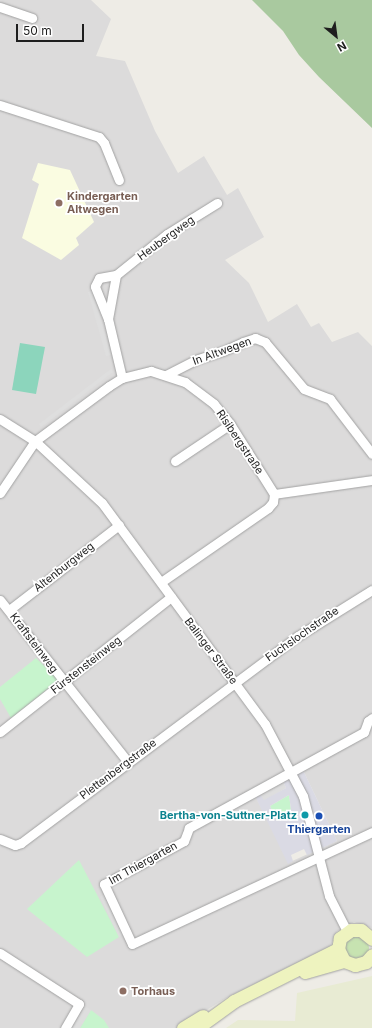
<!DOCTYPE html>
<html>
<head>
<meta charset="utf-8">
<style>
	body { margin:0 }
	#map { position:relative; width:372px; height:1028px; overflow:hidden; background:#eeece6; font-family:Inter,sans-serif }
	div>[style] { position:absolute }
	.residential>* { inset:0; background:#dcdbdb }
	.education>* { inset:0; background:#fafce1 }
	.farmland>* { inset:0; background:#e8ebd3 }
	.grass>* { inset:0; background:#c7e3b1 }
	.round { border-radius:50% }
	.forest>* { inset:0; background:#a9c99f }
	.park>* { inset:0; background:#c7f4cd }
	.pitch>* { inset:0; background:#8cd5bc }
	.parking>* { inset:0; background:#dedede }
	.plaza>* { inset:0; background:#dadae4 }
	.roads { filter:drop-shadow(0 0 1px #a2a2a2) drop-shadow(0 0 1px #a2a2a2) }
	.street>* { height:9px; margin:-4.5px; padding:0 4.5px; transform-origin:4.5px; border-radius:4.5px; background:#fff }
	.secondary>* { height:13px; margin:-6.5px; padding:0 6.5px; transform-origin:6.5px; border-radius:6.5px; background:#eef3bf }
	.dots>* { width:11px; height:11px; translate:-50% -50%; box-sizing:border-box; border:2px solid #fff; border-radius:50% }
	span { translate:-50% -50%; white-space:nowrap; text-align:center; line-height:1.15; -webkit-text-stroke:3.5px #fff; paint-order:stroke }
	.education-label { font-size:11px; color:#785e54; font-weight:700 }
	.left { translate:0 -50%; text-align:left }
	.street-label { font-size:11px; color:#1e1e1e }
	.culture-label { font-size:11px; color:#0d838f; font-weight:700 }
	.right { translate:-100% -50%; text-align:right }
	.transit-label { font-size:11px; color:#164399; font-weight:700 }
	.north { position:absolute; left:316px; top:16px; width:40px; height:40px; -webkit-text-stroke:3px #fff; paint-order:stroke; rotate:151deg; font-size:11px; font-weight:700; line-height:16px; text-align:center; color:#1e1e1e }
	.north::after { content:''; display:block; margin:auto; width:14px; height:18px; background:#1e1e1e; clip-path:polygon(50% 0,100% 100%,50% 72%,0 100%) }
	.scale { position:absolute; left:16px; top:24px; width:68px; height:18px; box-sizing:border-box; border:2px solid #1e1e1e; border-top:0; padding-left:5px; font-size:12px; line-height:14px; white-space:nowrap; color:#1e1e1e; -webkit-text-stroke:3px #fff; paint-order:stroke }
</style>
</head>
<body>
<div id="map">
	<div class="residential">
		<div style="clip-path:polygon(evenodd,0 0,91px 0,111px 19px,96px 56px,125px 61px,155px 131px,178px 173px,204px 156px,227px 195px,238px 188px,264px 237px,225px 260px,249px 283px,268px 322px,297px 304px,311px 327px,319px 323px,332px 342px,358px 332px,372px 346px,372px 928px,354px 922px,337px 931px,330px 947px,226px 998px,178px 1028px,0 1028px,0 0,303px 770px,337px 841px,290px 862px,255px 796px,303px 770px)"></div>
	</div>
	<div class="education">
		<div style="clip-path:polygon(38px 163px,70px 170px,94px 222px,76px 238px,79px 245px,61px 260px,22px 238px,39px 184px,32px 180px)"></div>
	</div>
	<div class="farmland">
		<div style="clip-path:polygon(372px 976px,372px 1028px,226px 1028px,238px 1020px,295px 1021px,297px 993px)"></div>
	</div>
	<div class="grass">
		<div class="round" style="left:343px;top:935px;width:26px;height:26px"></div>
	</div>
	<div class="forest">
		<div style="clip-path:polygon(252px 0,372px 0,372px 128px,319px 77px,299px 55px,283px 31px)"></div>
	</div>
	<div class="park">
		<div style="clip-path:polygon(36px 658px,59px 680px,11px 718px,0 699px,0 687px)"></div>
		<div style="clip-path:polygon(289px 795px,291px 810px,277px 821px,270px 806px)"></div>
		<div style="clip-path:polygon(79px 860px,119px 937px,87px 957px,27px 909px)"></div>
		<div style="clip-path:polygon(91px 1010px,104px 1020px,109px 1028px,80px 1028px)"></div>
	</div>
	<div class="pitch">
		<div style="clip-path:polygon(20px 343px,45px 347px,36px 394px,12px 390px)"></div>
	</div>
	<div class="parking">
		<div style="clip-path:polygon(93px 291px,111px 355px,106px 356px,88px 292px)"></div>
		<div style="clip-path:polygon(111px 369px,113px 372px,41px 427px,39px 424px)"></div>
		<div style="clip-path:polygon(283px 781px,286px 788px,264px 801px,260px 794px)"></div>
		<div style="clip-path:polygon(108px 892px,127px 933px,119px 937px,100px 897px)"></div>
		<div style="clip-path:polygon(85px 1006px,91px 1010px,80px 1028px,72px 1028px)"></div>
	</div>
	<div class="plaza">
		<div style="clip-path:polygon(evenodd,303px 770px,337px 841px,307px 855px,304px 849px,291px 855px,293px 861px,288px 864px,255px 796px,260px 794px,264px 800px,286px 788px,283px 781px,303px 770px,289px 795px,291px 810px,277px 821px,270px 806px,289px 795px)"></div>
	</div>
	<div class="roads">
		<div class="street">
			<div style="left:0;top:7px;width:34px;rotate:19deg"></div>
			<div style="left:0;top:105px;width:104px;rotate:17.9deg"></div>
			<div style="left:99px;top:137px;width:8px;rotate:50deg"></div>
			<div style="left:104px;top:143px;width:40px;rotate:68deg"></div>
			<div style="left:108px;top:319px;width:45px;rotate:-79.7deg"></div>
			<div style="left:166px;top:375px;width:33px;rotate:-27deg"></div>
			<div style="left:195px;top:360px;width:29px;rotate:-18deg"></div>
			<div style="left:223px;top:351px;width:22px;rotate:-24deg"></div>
			<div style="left:243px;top:342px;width:13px;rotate:-18deg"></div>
			<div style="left:255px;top:338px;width:11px;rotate:22deg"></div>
			<div style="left:265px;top:342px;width:61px;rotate:50.3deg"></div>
			<div style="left:304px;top:389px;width:28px;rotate:21deg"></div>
			<div style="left:330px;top:399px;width:69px;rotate:52.6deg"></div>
			<div style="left:122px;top:378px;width:61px;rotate:-103.3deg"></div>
			<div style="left:108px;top:319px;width:35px;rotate:-112deg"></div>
			<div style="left:95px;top:286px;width:9px;rotate:-63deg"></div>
			<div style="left:99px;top:278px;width:17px;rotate:-10deg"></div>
			<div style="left:116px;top:275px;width:65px;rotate:-38.8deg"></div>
			<div style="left:167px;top:234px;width:59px;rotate:-31.8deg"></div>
			<div style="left:0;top:419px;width:41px;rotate:32.2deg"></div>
			<div style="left:35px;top:441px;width:91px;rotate:42.8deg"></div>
			<div style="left:102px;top:503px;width:275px;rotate:53.6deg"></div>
			<div style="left:265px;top:724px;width:81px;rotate:62.2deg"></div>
			<div style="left:303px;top:796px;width:103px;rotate:75.4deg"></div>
			<div style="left:329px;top:896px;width:39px;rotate:63deg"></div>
			<div style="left:175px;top:461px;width:66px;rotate:-33.9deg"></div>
			<div style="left:0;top:493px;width:63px;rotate:-56.1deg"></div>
			<div style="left:35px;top:441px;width:92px;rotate:-36.6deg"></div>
			<div style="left:109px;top:386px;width:15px;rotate:-32deg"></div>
			<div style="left:122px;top:378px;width:30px;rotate:-14deg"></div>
			<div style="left:151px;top:371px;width:36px;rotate:18deg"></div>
			<div style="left:185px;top:382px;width:36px;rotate:37deg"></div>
			<div style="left:214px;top:404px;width:26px;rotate:51deg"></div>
			<div style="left:230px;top:424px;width:83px;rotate:57.8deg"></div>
			<div style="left:274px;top:494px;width:8px;rotate:97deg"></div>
			<div style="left:273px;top:502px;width:8px;rotate:130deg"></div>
			<div style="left:268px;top:508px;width:130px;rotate:145.3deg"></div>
			<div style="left:274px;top:494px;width:99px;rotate:-8.1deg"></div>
			<div style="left:0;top:600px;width:205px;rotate:51.7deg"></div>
			<div style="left:9px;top:610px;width:139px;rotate:-37.7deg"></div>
			<div style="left:372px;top:718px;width:5px;rotate:143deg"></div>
			<div style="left:368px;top:721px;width:12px;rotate:110deg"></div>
			<div style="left:364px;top:732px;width:200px;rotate:151.3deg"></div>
			<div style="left:189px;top:828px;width:14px;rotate:111deg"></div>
			<div style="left:184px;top:841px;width:91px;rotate:151.7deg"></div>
			<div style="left:104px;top:884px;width:66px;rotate:65deg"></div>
			<div style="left:132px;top:944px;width:265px;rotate:-25deg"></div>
			<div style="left:0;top:732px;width:218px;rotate:-38.3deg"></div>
			<div style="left:0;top:839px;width:16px;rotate:22deg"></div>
			<div style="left:15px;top:845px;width:6px;rotate:-18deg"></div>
			<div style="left:21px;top:843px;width:346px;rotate:-36.8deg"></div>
			<div style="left:298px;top:636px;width:87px;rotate:-31.9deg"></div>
			<div style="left:0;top:953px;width:94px;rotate:32.8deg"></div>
			<div style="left:79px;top:1004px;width:28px;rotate:120deg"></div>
		</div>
		<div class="secondary">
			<div style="left:372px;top:939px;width:14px;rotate:-141deg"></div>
			<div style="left:361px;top:930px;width:10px;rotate:180deg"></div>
			<div style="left:351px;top:930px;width:14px;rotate:144deg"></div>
			<div style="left:340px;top:938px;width:11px;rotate:100deg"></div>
			<div style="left:338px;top:949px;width:13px;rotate:63deg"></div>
			<div style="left:344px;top:961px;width:12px;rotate:20deg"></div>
			<div style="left:355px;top:965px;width:11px;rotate:-15deg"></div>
			<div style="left:366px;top:962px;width:9px;rotate:-49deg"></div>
			<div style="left:305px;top:972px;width:41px;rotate:-15.8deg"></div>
			<div style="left:183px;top:1028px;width:23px;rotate:-31deg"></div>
			<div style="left:197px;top:1028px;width:46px;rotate:-36.1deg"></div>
			<div style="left:234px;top:1001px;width:116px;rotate:-26.6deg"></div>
		</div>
	</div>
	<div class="dots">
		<div style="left:59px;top:203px;background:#8d6e63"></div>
		<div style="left:305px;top:815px;background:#0f9aa8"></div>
		<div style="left:319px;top:816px;background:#1a4fb4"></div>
		<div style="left:123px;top:991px;background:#8d6e63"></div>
	</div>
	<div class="education-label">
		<span class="left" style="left:67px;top:203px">Kindergarten<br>Altwegen</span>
		<span class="left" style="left:131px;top:991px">Torhaus</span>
	</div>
	<div class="street-label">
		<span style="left:166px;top:238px;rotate:-36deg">Heubergweg</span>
		<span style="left:222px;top:351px;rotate:-20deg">In Altwegen</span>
		<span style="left:240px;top:442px;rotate:56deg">Risibergstraße</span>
		<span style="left:64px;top:567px;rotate:-38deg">Altenburgweg</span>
		<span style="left:302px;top:634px;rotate:-35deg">Fuchslochstraße</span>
		<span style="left:34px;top:643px;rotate:53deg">Kraftsteinweg</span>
		<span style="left:211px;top:651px;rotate:53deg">Balinger Straße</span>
		<span style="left:86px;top:665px;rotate:-38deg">Fürstensteinweg</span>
		<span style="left:118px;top:769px;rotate:-37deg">Plettenbergstraße</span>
		<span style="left:143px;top:863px;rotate:-29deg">Im Thiergarten</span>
	</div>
	<div class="culture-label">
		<span class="right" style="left:297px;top:815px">Bertha-von-Suttner-Platz</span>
	</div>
	<div class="transit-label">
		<span style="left:319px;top:829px">Thiergarten</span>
	</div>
	<div class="north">N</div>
	<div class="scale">50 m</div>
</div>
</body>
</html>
